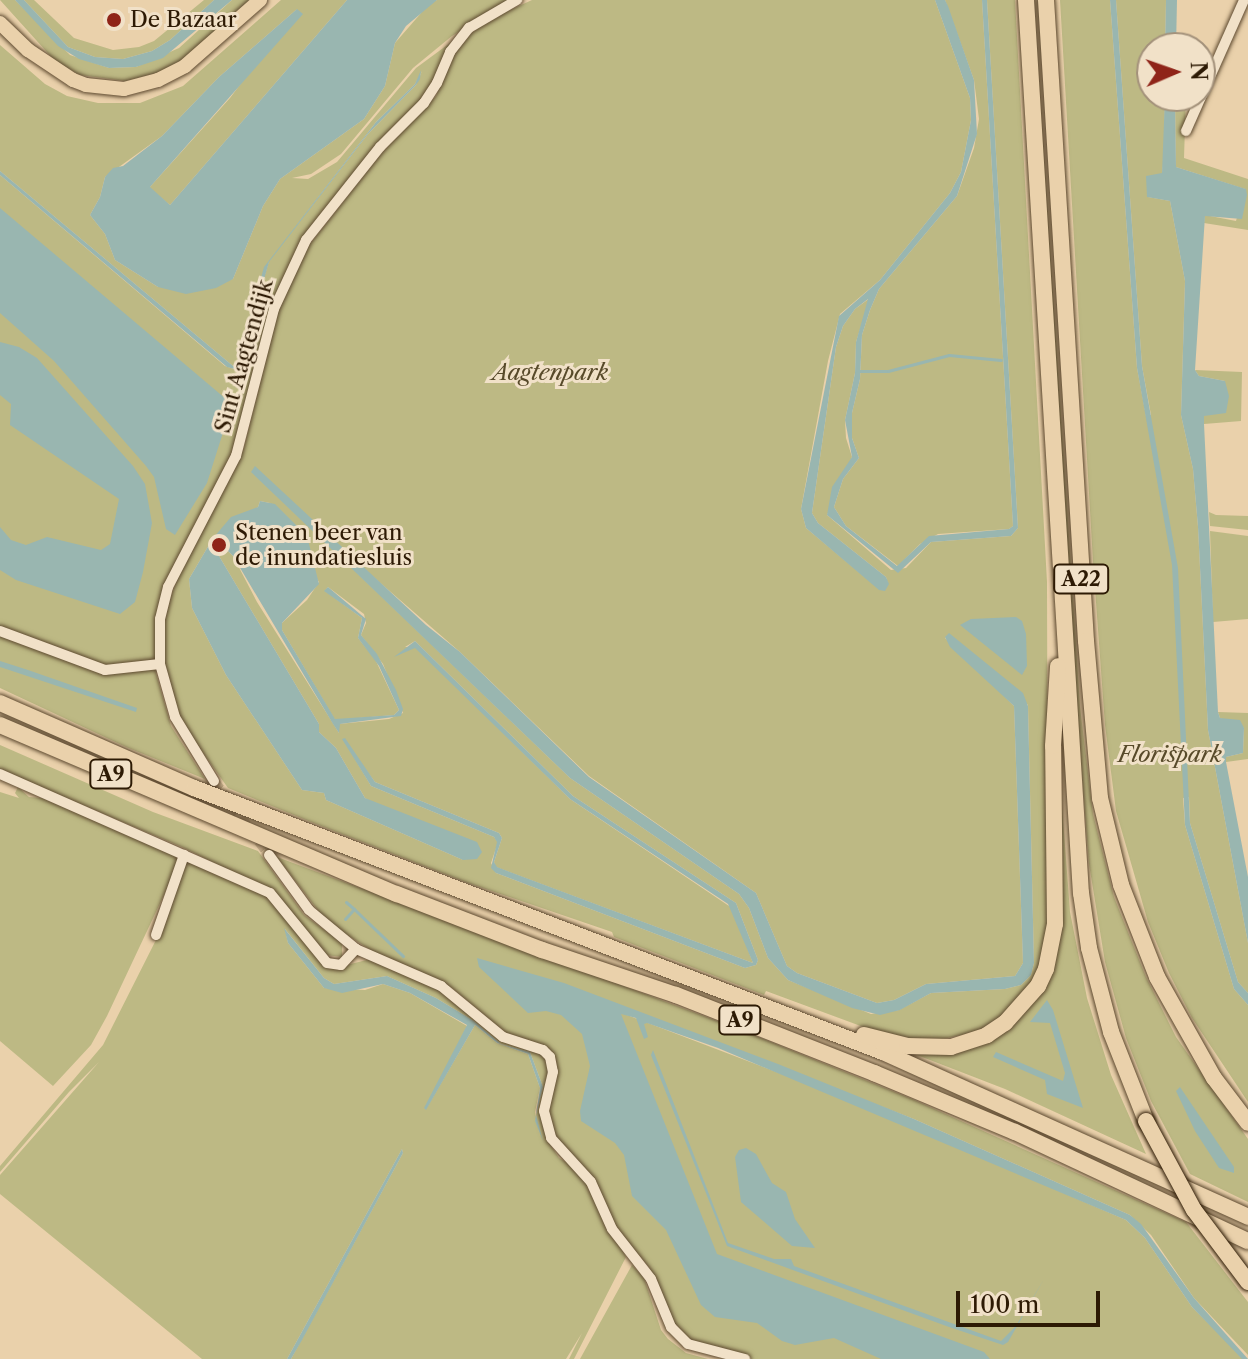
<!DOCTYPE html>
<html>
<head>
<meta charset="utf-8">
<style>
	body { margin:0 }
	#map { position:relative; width:1248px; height:1359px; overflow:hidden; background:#ead1ab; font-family:"Libre Caslon Text",serif }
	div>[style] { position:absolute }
	.green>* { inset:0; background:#bdb984 }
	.water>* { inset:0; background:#99b6b0 }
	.stream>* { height:3px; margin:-1.5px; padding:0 1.5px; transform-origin:1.5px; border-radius:1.5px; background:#99b6b0 }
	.minor-tunnel>* { height:10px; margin-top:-5px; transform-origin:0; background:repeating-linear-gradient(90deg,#c4ac8a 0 10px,transparent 0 15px) }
	.roads { filter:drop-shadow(0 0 2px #5c482e) drop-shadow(0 0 2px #5c482e) }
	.minor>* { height:10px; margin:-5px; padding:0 5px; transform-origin:5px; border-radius:5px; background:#f1e1c8 }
	.major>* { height:14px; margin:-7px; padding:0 7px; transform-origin:7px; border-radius:7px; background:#ead1ab }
	.highway>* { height:16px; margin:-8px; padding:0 8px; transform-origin:8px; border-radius:8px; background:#ead1ab }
	.bridges { filter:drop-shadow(0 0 2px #2d1a04) drop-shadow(0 0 2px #2d1a04) }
	.highway-bridge>* { height:16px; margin:-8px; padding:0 8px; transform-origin:8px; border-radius:8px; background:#ead1ab }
	.dots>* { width:22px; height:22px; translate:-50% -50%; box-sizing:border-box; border:4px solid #f1e1c8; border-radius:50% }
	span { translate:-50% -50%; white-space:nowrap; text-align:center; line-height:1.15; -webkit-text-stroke:6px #f1e1c8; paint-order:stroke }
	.shield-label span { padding:2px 6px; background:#f1e1c8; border:2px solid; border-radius:6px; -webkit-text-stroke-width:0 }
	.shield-label { font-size:20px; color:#2d1a04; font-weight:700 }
	.poi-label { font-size:22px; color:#2d1a04 }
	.left { translate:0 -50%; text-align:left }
	.street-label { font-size:22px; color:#2d1a04 }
	.park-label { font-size:22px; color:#584a2a; font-style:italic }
	.north { position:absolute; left:1136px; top:32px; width:80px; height:80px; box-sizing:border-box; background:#f1e1c8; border:2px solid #a3917a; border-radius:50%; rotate:88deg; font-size:22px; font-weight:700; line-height:32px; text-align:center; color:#2d1a04 }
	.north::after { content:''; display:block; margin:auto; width:28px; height:36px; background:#8f2418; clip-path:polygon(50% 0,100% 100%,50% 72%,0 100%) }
	.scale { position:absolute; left:956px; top:1291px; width:144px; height:36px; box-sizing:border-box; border:4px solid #2d1a04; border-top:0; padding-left:10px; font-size:24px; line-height:28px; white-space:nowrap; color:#2d1a04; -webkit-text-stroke:6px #f1e1c8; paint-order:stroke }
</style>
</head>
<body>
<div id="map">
	<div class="green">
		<div style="clip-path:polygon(0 0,15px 0,70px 55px,109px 68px,136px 67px,179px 48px,232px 0,249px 0,182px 61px,164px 71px,126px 81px,80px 75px,55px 61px)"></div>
		<div style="clip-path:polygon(24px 0,34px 0,74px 38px,113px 50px,139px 47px,154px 41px,204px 0,214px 0,170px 40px,152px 51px,123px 59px,95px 57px,68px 47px)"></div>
		<div style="clip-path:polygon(evenodd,281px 0,347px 0,170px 205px,149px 188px,230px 98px,297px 9px,219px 77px,162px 136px,105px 177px,100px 197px,90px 215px,105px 234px,115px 260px,158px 287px,233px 279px,263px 206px,280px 179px,364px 119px,385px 86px,395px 43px,429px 4px,437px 0,511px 0,452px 36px,413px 68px,341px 154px,311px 174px,292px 178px,308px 179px,337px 162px,416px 68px,454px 40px,431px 88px,295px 254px,273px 306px,226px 473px,174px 564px,155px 670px,171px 726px,205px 779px,126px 747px,0 688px,0 175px,225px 366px,237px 370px,269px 261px,262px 275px,237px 363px,233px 366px,0 171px,0 45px,45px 84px,67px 96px,98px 103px,140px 103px,183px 86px,281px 0,422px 71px,416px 85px,368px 134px,283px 243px,376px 122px,415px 84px,422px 71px)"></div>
		<div style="clip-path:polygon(evenodd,532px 0,935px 0,970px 98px,971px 120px,961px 172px,950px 193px,880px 280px,840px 314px,828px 361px,801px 509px,806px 528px,879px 589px,888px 584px,886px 577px,818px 523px,812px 513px,836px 347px,843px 326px,855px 309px,870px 298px,856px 342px,855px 373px,845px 420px,846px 438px,852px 457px,827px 515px,891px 570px,906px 568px,931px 542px,1011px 536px,1018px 528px,987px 0,1015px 0,1047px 582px,1048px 929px,1045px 952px,1033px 981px,1004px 1015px,979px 1031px,929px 1042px,885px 1035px,766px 991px,764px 995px,614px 937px,612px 932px,468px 883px,311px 822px,228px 788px,179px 719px,163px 667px,165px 613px,181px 569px,244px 448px,277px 315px,303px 253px,380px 155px,436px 96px,454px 54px,471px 34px,488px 20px,532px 0,250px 470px,460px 652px,589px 776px,756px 893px,787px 966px,797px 973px,877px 1003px,894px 1000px,926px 984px,1015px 976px,1023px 963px,1014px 706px,945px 638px,949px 634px,1003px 678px,1028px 705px,1034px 963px,1031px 975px,1021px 985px,1005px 989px,931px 993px,899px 1010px,871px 1014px,788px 980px,768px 958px,749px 908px,739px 894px,570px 778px,250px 470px,532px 0,260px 501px,270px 503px,319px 582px,307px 600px,282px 623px,282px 630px,335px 720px,394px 715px,399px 710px,375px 659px,358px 638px,362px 618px,325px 591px,328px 587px,364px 614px,366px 623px,361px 635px,383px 664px,403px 713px,389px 719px,339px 724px,339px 733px,257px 602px,233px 556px,226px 549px,219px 556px,319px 724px,319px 732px,336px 748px,365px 798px,463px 860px,326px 800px,324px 793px,302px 790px,226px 675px,192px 608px,189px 579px,213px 538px,258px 507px,260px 501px,532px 0,415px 641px,573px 796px,736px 903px,758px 960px,756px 965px,745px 968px,496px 873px,491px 863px,498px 842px,494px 837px,371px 786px,343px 739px,375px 782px,499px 833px,502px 838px,494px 862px,496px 867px,753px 963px,732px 908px,570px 799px,423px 654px,415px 647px,405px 647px,415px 641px)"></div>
		<div style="clip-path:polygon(945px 0,982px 0,1013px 526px,1009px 529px,938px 534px,920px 544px,898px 566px,846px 526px,834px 507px,843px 479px,859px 458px,852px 438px,852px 413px,860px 379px,862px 335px,870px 310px,879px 289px,957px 196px,974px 148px,979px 119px,974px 80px)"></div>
		<div style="clip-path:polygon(1034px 0,1080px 707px,1093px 814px,1114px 897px,1146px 977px,1176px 1037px,1248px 1139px,1248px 1202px,1190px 1174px,1151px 1101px,1126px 1038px,1105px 962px,1089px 864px,1078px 725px)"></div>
		<div style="clip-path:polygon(1060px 0,1110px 0,1137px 368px,1146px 416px,1151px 415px,1142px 366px,1116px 0,1166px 0,1165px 48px,1152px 48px,1152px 96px,1165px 96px,1164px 157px,1162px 173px,1148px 197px,1170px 201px,1185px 281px,1181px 415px,1193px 469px,1198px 527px,1208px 730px,1248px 943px,1248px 993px,1238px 982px,1190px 823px,1189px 797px,1183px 798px,1185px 825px,1234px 989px,1248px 1005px,1248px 1102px,1192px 1018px,1169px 973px,1148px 922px,1116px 811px,1105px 725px,1093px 561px)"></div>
		<div style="clip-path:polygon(1175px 96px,1186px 96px,1184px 158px,1248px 179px,1248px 230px,1204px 223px,1205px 215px,1236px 221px,1245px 189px,1176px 167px)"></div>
		<div style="clip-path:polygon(1195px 370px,1242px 372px,1241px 421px,1204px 424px,1203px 416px,1225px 381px,1199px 376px)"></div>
		<div style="clip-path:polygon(1209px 512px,1216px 515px,1248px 516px,1248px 530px,1210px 526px)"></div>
		<div style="clip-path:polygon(1210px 531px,1248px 536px,1248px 619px,1213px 622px)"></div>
		<div style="clip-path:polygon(1218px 712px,1248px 713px,1248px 759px,1226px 762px,1226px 757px,1243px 753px,1244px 728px,1220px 718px)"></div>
		<div style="clip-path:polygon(0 745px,153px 812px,258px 851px,304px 915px,342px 943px,342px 957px,326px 955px,276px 893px,182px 847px,0 770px)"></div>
		<div style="clip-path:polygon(1060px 780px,1070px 912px,1087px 998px,1111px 1075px,1146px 1154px,1005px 1089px,917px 1055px,959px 1050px,1041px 989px)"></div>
		<div style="clip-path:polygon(18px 787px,29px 797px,42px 798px,175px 855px,179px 863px,107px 1016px,91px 1045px,53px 1086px,0 1041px,0 792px,19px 798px,15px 793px)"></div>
		<div style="clip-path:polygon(277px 857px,736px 1028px,912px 1099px,1186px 1222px,1248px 1302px,1248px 1355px,1194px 1298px,1151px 1235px,1130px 1215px,914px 1119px,579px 990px,627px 1015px,839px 1096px,1126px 1220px,1145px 1238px,1192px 1307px,1244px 1359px,752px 1359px,688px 1340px,672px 1320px,649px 1267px,616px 1229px,592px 1176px,552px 1135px,547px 1117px,554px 1058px,506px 1033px,452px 988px,377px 954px,327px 922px)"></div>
		<div style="clip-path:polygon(evenodd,187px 861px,263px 892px,330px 969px,371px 959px,440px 990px,476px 1016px,538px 1051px,550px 1063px,543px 1103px,548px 1141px,559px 1158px,580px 1170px,626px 1257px,574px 1359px,569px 1359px,582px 1333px,566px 1359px,291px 1359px,403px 1153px,402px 1149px,287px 1359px,202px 1359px,0 1194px,0 1175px,99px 1062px,69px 1092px,0 1172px,0 1166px,103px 1045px,161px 930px,187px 861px,285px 929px,324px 978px,334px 984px,387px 976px,436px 998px,474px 1021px,501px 1044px,530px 1052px,543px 1087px,536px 1115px,540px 1137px,535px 1112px,540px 1088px,528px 1054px,497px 1043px,475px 1025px,426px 1109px,467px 1026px,410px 993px,383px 984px,365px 990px,324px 988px,288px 943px,285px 929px)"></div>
		<div style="clip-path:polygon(632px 1265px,644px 1278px,661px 1330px,668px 1339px,686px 1353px,708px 1359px,580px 1359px)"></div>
	</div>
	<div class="water">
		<div style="clip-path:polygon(15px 0,24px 0,68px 47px,95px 57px,123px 59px,152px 51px,170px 40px,214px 0,232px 0,163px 58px,136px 67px,109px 68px,79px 59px,58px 46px)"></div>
		<div style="clip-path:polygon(347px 0,437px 0,406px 26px,395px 43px,385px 86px,364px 119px,280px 179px,263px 206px,233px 279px,216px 288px,186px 294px,158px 287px,115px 260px,105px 234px,90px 215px,100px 197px,105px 177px,113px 168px,123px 166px,162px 136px,219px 77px,297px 9px,303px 14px,150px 187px,170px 205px)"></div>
		<div style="clip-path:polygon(935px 0,945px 0,948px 6px,974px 80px,977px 134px,957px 196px,879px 289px,870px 310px,862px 335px,860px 379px,852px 413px,852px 438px,859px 458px,843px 479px,834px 507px,846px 526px,897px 566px,929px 536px,1009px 529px,1013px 526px,982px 0,987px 0,1018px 528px,1011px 536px,931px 542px,898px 573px,827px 515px,832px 487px,852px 457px,845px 420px,855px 373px,856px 342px,868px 299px,855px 309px,843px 326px,836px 347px,812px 513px,818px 523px,886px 577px,889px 584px,885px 591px,879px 590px,806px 528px,801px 509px,839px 316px,880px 280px,950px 193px,961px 172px,971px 120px,970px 98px)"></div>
		<div style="clip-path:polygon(1110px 0,1116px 0,1142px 366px,1178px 568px,1190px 823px,1238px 982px,1248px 993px,1248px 1005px,1234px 989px,1185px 825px,1172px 565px,1137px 368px)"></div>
		<div style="clip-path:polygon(1166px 0,1177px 0,1176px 48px,1165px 48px)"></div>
		<div style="clip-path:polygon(421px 70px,420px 79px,416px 85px,368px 134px,269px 262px,238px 370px,227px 367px,0 175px,0 171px,233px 366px,237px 363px,264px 267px,376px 122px,415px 84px)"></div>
		<div style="clip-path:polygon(1165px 96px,1175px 96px,1176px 167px,1246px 189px,1247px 195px,1242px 219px,1205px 216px,1195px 370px,1199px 376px,1225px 381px,1229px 396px,1226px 413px,1204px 416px,1204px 424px,1218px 712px,1220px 718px,1240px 720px,1244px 728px,1243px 753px,1226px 757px,1226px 762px,1248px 877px,1248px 943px,1208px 730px,1198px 527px,1193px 469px,1181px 415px,1185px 281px,1170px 201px,1147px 197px,1146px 176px,1162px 173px)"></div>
		<div style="clip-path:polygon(0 208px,226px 399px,226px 423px,207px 483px,175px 535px,166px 529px,154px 477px,146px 466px,54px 361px,0 313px)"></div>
		<div style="clip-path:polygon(0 342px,19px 347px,37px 358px,133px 466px,145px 484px,152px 523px,143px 572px,135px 602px,120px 614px,16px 580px,0 570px,0 527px,11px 540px,26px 545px,47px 537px,101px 550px,110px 544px,119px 499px,10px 425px,11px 404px,0 395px)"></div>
		<div style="clip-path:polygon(255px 466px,426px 625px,460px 652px,589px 777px,756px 893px,787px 966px,797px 973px,877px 1003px,894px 1000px,926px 984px,1015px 976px,1023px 963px,1014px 706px,950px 647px,945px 637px,949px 633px,1023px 693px,1028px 706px,1034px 963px,1031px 975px,1021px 985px,1005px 989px,931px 993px,900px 1010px,880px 1015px,852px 1008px,788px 980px,768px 958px,749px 908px,739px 894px,570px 778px,251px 472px)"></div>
		<div style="clip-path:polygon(260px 501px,275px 504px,307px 536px,319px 584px,282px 623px,282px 630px,335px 719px,394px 715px,399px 710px,379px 666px,358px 638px,362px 618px,324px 591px,328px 587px,366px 619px,361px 635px,377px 654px,396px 690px,403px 709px,401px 716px,340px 724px,339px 733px,333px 724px,233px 556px,214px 537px,231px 517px,258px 507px)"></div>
		<div style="clip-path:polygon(213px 538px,222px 551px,219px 556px,319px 724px,319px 732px,336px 748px,365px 798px,477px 842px,482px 852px,477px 859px,463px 860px,326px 800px,324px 793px,302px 790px,226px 675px,192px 608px,189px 579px)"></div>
		<div style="clip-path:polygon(1016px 617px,1022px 621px,1026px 634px,1027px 666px,1022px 675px,960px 625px,971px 619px)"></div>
		<div style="clip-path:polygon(415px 641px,573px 796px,736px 903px,758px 960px,756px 965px,745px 968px,496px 873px,491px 868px,497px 842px,494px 837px,371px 786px,342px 739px,345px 738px,375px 782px,499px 833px,502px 838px,494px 862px,497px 867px,753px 963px,728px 904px,570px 799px,415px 648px,394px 657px)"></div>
		<div style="clip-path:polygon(0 661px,28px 670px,137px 708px,136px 712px,0 667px)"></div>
		<div style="clip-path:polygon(284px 928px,324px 978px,334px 984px,387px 976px,436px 998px,474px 1021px,501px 1044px,530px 1052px,543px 1087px,536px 1115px,543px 1141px,535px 1121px,540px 1088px,528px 1054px,497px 1043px,475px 1025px,426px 1110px,424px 1108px,467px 1025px,410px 993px,383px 984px,342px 993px,324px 988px,288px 943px)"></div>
		<div style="clip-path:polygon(477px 958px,564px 983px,778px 1064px,914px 1119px,1130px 1215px,1141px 1224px,1194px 1298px,1248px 1359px,1242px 1359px,1192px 1307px,1145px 1238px,1126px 1220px,718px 1048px,647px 1023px,644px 1024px,648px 1037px,644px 1039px,636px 1018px,621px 1014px,717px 1254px,984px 1352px,990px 1359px,881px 1359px,834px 1338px,795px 1345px,782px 1341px,757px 1323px,715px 1317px,701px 1305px,666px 1230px,632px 1196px,624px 1155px,615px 1143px,581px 1121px,580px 1111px,590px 1066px,582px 1034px,561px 1015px,546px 1011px,528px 1013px,479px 967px)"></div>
		<div style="clip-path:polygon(1047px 1000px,1053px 1010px,1083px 1108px,1047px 1094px,1045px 1080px,993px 1057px,996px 1052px,1063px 1081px,1065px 1073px,1050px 1023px,1030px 1022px)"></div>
		<div style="clip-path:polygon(653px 1050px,728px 1243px,774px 1259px,791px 1259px,794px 1266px,1001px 1341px,1016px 1326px,1044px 1279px,1008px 1342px,1003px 1345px,949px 1327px,727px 1246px,651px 1055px)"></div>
		<div style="clip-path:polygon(1180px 1087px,1234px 1167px,1234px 1173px,1219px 1168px,1195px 1131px,1176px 1091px)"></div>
		<div style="clip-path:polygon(746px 1148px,756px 1154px,772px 1183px,786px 1192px,795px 1219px,815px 1248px,792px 1246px,741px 1202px,735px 1157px,739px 1150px)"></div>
		<div style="clip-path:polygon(402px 1149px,403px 1153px,302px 1340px,291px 1359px,287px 1359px)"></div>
	</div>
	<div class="stream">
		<div style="left:860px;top:371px;width:28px"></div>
		<div style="left:888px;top:371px;width:63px;rotate:-14.7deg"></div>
		<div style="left:949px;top:355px;width:52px;rotate:5.5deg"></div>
		<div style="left:346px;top:902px;width:11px;rotate:41deg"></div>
		<div style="left:345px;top:919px;width:13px;rotate:-48deg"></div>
		<div style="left:354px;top:909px;width:68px;rotate:43.8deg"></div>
	</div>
	<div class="minor-tunnel">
		<div style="left:214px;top:781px;width:92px;rotate:53.4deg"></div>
	</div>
	<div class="roads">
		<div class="minor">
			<div style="left:1186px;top:131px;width:143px;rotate:-66.1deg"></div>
			<div style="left:0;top:631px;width:112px;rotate:20.4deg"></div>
			<div style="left:105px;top:670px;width:55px;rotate:-6.2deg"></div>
			<div style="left:0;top:774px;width:295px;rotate:23.8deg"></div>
			<div style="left:270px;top:893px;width:90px;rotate:50.8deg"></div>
			<div style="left:327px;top:963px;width:14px;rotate:8deg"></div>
			<div style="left:341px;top:965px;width:22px;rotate:-47deg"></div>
			<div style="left:214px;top:781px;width:75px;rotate:-121.4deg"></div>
			<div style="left:175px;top:717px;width:55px;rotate:-105.8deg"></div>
			<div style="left:160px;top:664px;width:45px;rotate:-90deg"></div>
			<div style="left:160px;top:619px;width:33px;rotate:-76deg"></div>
			<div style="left:168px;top:587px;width:148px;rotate:-62.6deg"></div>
			<div style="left:236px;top:456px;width:152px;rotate:-75.5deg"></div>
			<div style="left:274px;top:309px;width:76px;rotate:-65.1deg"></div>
			<div style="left:306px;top:240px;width:119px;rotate:-51.5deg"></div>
			<div style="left:380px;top:147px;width:62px;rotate:-45deg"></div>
			<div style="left:424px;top:103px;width:24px;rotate:-57deg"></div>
			<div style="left:437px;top:83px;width:34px;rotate:-67deg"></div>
			<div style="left:450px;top:52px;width:31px;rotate:-52deg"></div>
			<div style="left:469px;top:28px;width:56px;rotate:-30.3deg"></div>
			<div style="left:269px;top:855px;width:68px;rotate:54deg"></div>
			<div style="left:309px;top:910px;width:61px;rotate:39.7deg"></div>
			<div style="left:356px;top:949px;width:93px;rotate:23.5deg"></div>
			<div style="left:441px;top:986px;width:80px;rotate:39.4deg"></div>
			<div style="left:503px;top:1037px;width:42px;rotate:18deg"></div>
			<div style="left:543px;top:1050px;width:10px;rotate:45deg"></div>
			<div style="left:550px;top:1057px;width:15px;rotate:79deg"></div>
			<div style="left:553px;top:1072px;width:40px;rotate:103deg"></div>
			<div style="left:544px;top:1111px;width:28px;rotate:75deg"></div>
			<div style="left:551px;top:1138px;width:59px;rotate:47.7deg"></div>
			<div style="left:591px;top:1182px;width:51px;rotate:65.9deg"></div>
			<div style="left:612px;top:1229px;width:63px;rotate:52deg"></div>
			<div style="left:651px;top:1279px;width:52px;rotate:67.4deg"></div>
			<div style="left:671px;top:1327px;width:24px;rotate:45deg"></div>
			<div style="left:688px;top:1344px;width:59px;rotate:14.7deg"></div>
			<div style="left:156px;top:935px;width:85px;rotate:-70.7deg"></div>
		</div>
		<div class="major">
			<div style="left:0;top:23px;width:39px;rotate:44deg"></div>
			<div style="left:28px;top:50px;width:54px;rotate:33.7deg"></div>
			<div style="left:73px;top:80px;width:14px;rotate:21deg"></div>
			<div style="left:86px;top:85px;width:38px;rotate:6deg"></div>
			<div style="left:124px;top:89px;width:35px;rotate:-15deg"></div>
			<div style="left:158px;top:80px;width:30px;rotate:-27deg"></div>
			<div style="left:185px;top:66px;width:100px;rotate:-41.3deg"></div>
		</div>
		<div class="highway">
			<div style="left:1026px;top:0;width:895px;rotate:86.48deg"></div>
			<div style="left:1081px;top:893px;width:56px;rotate:81.7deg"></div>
			<div style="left:1089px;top:948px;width:87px;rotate:75.3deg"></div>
			<div style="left:1111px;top:1032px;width:96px;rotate:68.5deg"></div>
			<div style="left:1046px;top:0;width:642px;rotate:86.43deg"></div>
			<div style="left:1086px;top:641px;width:158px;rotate:84.9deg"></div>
			<div style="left:1100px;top:798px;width:89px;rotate:76.4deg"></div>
			<div style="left:1121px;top:885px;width:99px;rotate:68.6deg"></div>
			<div style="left:1157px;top:977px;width:116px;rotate:60.6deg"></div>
			<div style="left:1214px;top:1078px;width:56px;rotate:52.9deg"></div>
			<div style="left:0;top:703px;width:212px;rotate:23.7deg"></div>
			<div style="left:194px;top:788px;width:738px;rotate:20.97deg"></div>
			<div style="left:883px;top:1052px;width:401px;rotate:24.3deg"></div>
			<div style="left:0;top:725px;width:431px;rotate:23.1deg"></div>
			<div style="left:397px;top:894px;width:155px;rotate:21.1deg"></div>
			<div style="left:542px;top:950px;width:141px;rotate:18.6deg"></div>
			<div style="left:676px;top:995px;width:213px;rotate:21.5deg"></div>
			<div style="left:874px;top:1073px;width:153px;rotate:22.7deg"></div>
			<div style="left:1015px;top:1132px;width:257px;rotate:25.1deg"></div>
			<div style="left:864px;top:1035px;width:44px;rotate:14.3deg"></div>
			<div style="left:907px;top:1046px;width:44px;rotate:1.3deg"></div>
			<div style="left:951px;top:1047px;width:38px;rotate:-18deg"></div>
			<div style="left:987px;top:1035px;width:22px;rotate:-34deg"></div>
			<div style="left:1005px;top:1023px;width:50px;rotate:-48.3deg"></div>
			<div style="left:1038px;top:986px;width:19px;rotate:-65deg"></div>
			<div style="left:1046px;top:969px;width:46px;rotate:-78.7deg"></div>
			<div style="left:1055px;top:924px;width:178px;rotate:-90.6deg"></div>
			<div style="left:1053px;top:746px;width:80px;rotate:-86.4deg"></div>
		</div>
	</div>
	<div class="bridges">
		<div class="highway-bridge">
			<div style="left:1146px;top:1121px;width:101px;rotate:61.7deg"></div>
			<div style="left:1194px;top:1210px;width:90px;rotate:53.1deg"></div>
		</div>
	</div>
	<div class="dots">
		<div style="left:114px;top:20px;background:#8f2418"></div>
		<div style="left:219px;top:545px;background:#8f2418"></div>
	</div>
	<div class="shield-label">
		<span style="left:1081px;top:579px">A22</span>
		<span style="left:111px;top:774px">A9</span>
		<span style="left:740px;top:1020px">A9</span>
	</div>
	<div class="poi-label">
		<span class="left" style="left:130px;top:20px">De Bazaar</span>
		<span class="left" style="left:235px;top:545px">Stenen beer van<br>de inundatiesluis</span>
	</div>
	<div class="street-label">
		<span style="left:244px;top:356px;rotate:-74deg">Sint Aagtendijk</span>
	</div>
	<div class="park-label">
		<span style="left:550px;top:373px">Aagtenpark</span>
		<span style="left:1170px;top:755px">Florispark</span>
	</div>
	<div class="north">N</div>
	<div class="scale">100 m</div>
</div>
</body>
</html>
